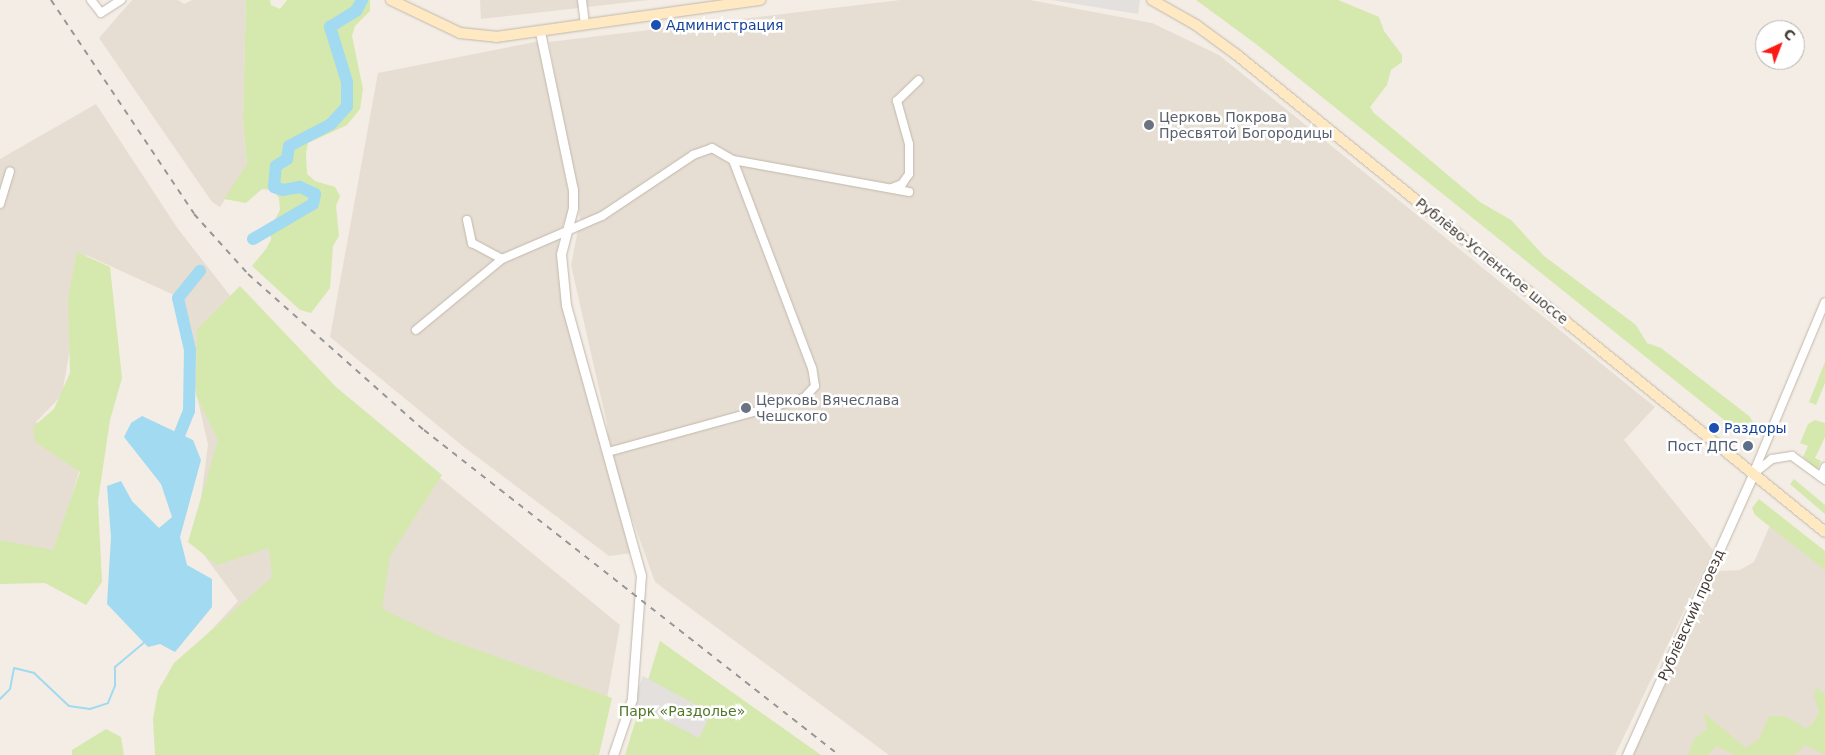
<!DOCTYPE html>
<html>
<head>
<meta charset="utf-8">
<style>
	body { margin:0 }
	#map { position:relative; width:1825px; height:755px; overflow:hidden; background:#f3ede5; font-family:"DejaVu Sans",sans-serif }
	div>[style] { position:absolute }
	.residential>* { inset:0; background:#e7ded3 }
	.green>* { inset:0; background:#d5e8ad }
	.parking>* { inset:0; background:#e3e0de }
	.water>* { inset:0; background:#a1daf1 }
	.stream>* { height:2px; margin:-1px; padding:0 1px; transform-origin:1px; border-radius:1px; background:#a1daf1 }
	.river>* { height:12px; margin:-6px; padding:0 6px; transform-origin:6px; border-radius:6px; background:#a1daf1 }
	.roads { filter:drop-shadow(0 0 1px #c1b7ab) drop-shadow(0 0 1px #c1b7ab) }
	.minor>* { height:8px; margin:-4px; padding:0 4px; transform-origin:4px; border-radius:4px; background:#fff }
	.tertiary>* { height:9px; margin:-4.5px; padding:0 4.5px; transform-origin:4.5px; border-radius:4.5px; background:#fff }
	.secondary>* { height:10px; margin:-5px; padding:0 5px; transform-origin:5px; border-radius:5px; background:#ffe9c3 }
	.rail>* { height:2px; margin-top:-1px; transform-origin:0; background:repeating-linear-gradient(90deg,#959595 0 6px,transparent 0 12px) }
	.dots>* { width:14px; height:14px; translate:-50% -50%; box-sizing:border-box; border:2px solid #fff; border-radius:50% }
	span { translate:-50% -50%; white-space:nowrap; text-align:center; line-height:1.15; -webkit-text-stroke:5px #fff; paint-order:stroke }
	.transit-label { font-size:14px; color:#164399 }
	.left { translate:0 -50%; text-align:left }
	.worship-label { font-size:14px; color:#5b616d }
	.street-label { font-size:14px; color:#453d35 }
	.service-label { font-size:14px; color:#4e5e75 }
	.right { translate:-100% -50%; text-align:right }
	.park-label { font-size:14px; color:#507728 }
	.north { position:absolute; left:1755px; top:20px; width:50px; height:50px; box-sizing:border-box; background:#fff; border:1px solid #b5b1ae; border-radius:50%; rotate:43deg; font-size:14px; font-weight:700; line-height:20px; text-align:center; color:#453d35 }
	.north::after { content:''; display:block; margin:auto; width:18px; height:22px; background:#fb1a14; clip-path:polygon(50% 0,100% 100%,50% 72%,0 100%) }
</style>
</head>
<body>
<div id="map">
	<div class="residential">
		<div style="clip-path:polygon(132px 0,178px 0,184px 4px,192px 0,246px 0,243px 120px,247px 164px,220px 207px,212px 202px,99px 38px)"></div>
		<div style="clip-path:polygon(480px 0,649px 0,481px 19px)"></div>
		<div style="clip-path:polygon(900px 0,1030px 0,1152px 23px,1219px 55px,1655px 407px,1624px 440px,1713px 550px,1615px 755px,889px 755px,655px 582px,608px 452px,607px 424px,571px 265px,580px 219px,549px 42px)"></div>
		<div style="clip-path:polygon(540px 41px,571px 206px,558px 238px,563px 304px,632px 553px,609px 556px,464px 447px,330px 337px,378px 73px)"></div>
		<div style="clip-path:polygon(96px 104px,178px 229px,253px 325px,620px 625px,597px 755px,161px 755px,160px 686px,238px 601px,195px 543px,208px 445px,174px 295px,86px 255px,62px 395px,36px 422px,79px 472px,53px 557px,0 547px,0 159px)"></div>
		<div style="clip-path:polygon(1772px 521px,1825px 563px,1825px 755px,1633px 755px,1716px 575px,1719px 571px,1740px 570px,1754px 562px)"></div>
	</div>
	<div class="green">
		<div style="clip-path:polygon(246px 0,270px 0,271px 5px,280px 9px,287px 0,370px 0,370px 11px,355px 26px,352px 36px,363px 89px,360px 109px,347px 125px,308px 143px,306px 153px,307px 174px,315px 181px,335px 187px,340px 196px,336px 206px,339px 236px,333px 246px,330px 288px,311px 313px,300px 310px,252px 266px,266px 249px,271px 240px,270px 229px,280px 210px,279px 198px,273px 190px,262px 189px,246px 203px,224px 199px,247px 164px,243px 120px)"></div>
		<div style="clip-path:polygon(1196px 0,1338px 0,1379px 17px,1384px 31px,1402px 55px,1402px 62px,1391px 70px,1387px 85px,1370px 107px,1374px 113px,1480px 202px,1511px 220px,1544px 256px,1636px 325px,1647px 343px,1661px 348px,1749px 416px,1757px 428px,1751px 434px,1738px 431px,1256px 44px)"></div>
		<div style="clip-path:polygon(77px 252px,110px 267px,122px 378px,110px 420px,98px 501px,102px 582px,86px 605px,45px 583px,0 584px,0 540px,53px 550px,80px 472px,35px 442px,33px 427px,54px 409px,70px 373px,68px 299px)"></div>
		<div style="clip-path:polygon(240px 286px,336px 387px,442px 475px,390px 556px,382px 609px,439px 636px,612px 698px,599px 755px,155px 755px,153px 719px,158px 691px,174px 663px,272px 577px,269px 548px,217px 565px,188px 542px,218px 440px,196px 395px,197px 329px)"></div>
		<div style="clip-path:polygon(1825px 362px,1825px 383px,1816px 405px,1809px 402px)"></div>
		<div style="clip-path:polygon(1815px 420px,1825px 423px,1825px 437px,1815px 458px,1821px 461px,1817px 470px,1803px 457px,1808px 446px,1800px 443px,1808px 424px)"></div>
		<div style="clip-path:polygon(1794px 479px,1825px 505px,1825px 514px,1790px 484px)"></div>
		<div style="clip-path:polygon(1759px 499px,1825px 551px,1825px 570px,1755px 515px,1752px 508px)"></div>
		<div style="clip-path:polygon(660px 641px,821px 755px,625px 755px)"></div>
		<div style="clip-path:polygon(1816px 688px,1825px 694px,1825px 755px,1805px 745px,1795px 755px,1735px 755px,1716px 746px,1708px 755px,1688px 755px,1694px 739px,1707px 729px,1704px 713px,1746px 748px,1759px 739px,1769px 716px,1785px 716px,1805px 728px,1812px 725px,1819px 712px,1814px 696px)"></div>
		<div style="clip-path:polygon(106px 729px,121px 737px,124px 755px,72px 755px,72px 750px)"></div>
	</div>
	<div class="parking">
		<div style="clip-path:polygon(1051px 0,1140px 0,1138px 14px)"></div>
		<div style="clip-path:polygon(643px 676px,711px 713px,699px 738px,633px 704px)"></div>
	</div>
	<div class="water">
		<div style="clip-path:polygon(142px 416px,193px 440px,201px 460px,180px 537px,187px 565px,212px 579px,212px 607px,175px 652px,160px 644px,148px 647px,107px 604px,111px 537px,107px 486px,121px 481px,132px 501px,159px 528px,172px 517px,161px 484px,124px 437px,131px 423px)"></div>
	</div>
	<div class="stream">
		<div style="left:0;top:699px;width:14px;rotate:-45deg"></div>
		<div style="left:10px;top:689px;width:21px;rotate:-79deg"></div>
		<div style="left:14px;top:668px;width:21px;rotate:14deg"></div>
		<div style="left:34px;top:673px;width:48px;rotate:43.3deg"></div>
		<div style="left:69px;top:706px;width:21px;rotate:8deg"></div>
		<div style="left:90px;top:709px;width:19px;rotate:-18deg"></div>
		<div style="left:108px;top:703px;width:18px;rotate:-68deg"></div>
		<div style="left:115px;top:686px;width:19px;rotate:-90deg"></div>
		<div style="left:115px;top:667px;width:38px;rotate:-40deg"></div>
	</div>
	<div class="river">
		<div style="left:253px;top:239px;width:69px;rotate:-30.3deg"></div>
		<div style="left:313px;top:204px;width:10px;rotate:-79deg"></div>
		<div style="left:315px;top:194px;width:17px;rotate:-155deg"></div>
		<div style="left:300px;top:187px;width:17px;rotate:170deg"></div>
		<div style="left:283px;top:190px;width:9px;rotate:-162deg"></div>
		<div style="left:274px;top:187px;width:21px;rotate:-85deg"></div>
		<div style="left:276px;top:166px;width:13px;rotate:-32deg"></div>
		<div style="left:287px;top:159px;width:13px;rotate:-81deg"></div>
		<div style="left:289px;top:146px;width:47px;rotate:-27.6deg"></div>
		<div style="left:331px;top:124px;width:24px;rotate:-48deg"></div>
		<div style="left:347px;top:106px;width:24px;rotate:-90deg"></div>
		<div style="left:347px;top:82px;width:58px;rotate:-107.2deg"></div>
		<div style="left:330px;top:27px;width:31px;rotate:-32deg"></div>
		<div style="left:356px;top:11px;width:13px;rotate:-61deg"></div>
		<div style="left:180px;top:433px;width:24px;rotate:-68deg"></div>
		<div style="left:189px;top:411px;width:61px;rotate:-89.1deg"></div>
		<div style="left:190px;top:350px;width:53px;rotate:-103deg"></div>
		<div style="left:178px;top:298px;width:35px;rotate:-51deg"></div>
	</div>
	<div class="roads">
		<div class="minor">
			<div style="left:91px;top:0;width:16px;rotate:52deg"></div>
			<div style="left:101px;top:13px;width:24px;rotate:-33deg"></div>
			<div style="left:582px;top:0;width:25px;rotate:83deg"></div>
			<div style="left:892px;top:188px;width:11px;rotate:-22deg"></div>
			<div style="left:902px;top:184px;width:12px;rotate:-55deg"></div>
			<div style="left:909px;top:174px;width:30px;rotate:-90deg"></div>
			<div style="left:909px;top:144px;width:45px;rotate:-105.6deg"></div>
			<div style="left:897px;top:101px;width:30px;rotate:-44deg"></div>
			<div style="left:0;top:204px;width:34px;rotate:-73deg"></div>
			<div style="left:467px;top:220px;width:24px;rotate:78deg"></div>
			<div style="left:472px;top:243px;width:34px;rotate:28deg"></div>
			<div style="left:502px;top:259px;width:109px;rotate:-23.3deg"></div>
			<div style="left:602px;top:216px;width:110px;rotate:-33.8deg"></div>
			<div style="left:693px;top:155px;width:20px;rotate:-20deg"></div>
			<div style="left:712px;top:148px;width:24px;rotate:30deg"></div>
			<div style="left:733px;top:160px;width:179px;rotate:10.3deg"></div>
			<div style="left:416px;top:330px;width:112px;rotate:-39.5deg"></div>
			<div style="left:608px;top:452px;width:203px;rotate:-15.4deg"></div>
			<div style="left:804px;top:398px;width:16px;rotate:-47deg"></div>
			<div style="left:815px;top:386px;width:18px;rotate:-99deg"></div>
			<div style="left:812px;top:368px;width:222px;rotate:-110.8deg"></div>
			<div style="left:1757px;top:471px;width:19px;rotate:-39deg"></div>
			<div style="left:1772px;top:459px;width:20px;rotate:-9deg"></div>
			<div style="left:1792px;top:456px;width:41px;rotate:36deg"></div>
			<div style="left:1753px;top:474px;width:186px;rotate:-67.3deg"></div>
			<div style="left:1821px;top:477px;width:11px;rotate:-68deg"></div>
		</div>
		<div class="tertiary">
			<div style="left:540px;top:32px;width:161px;rotate:78.2deg"></div>
			<div style="left:573px;top:190px;width:18px;rotate:90deg"></div>
			<div style="left:573px;top:208px;width:48px;rotate:104.6deg"></div>
			<div style="left:561px;top:254px;width:51px;rotate:84.4deg"></div>
			<div style="left:566px;top:305px;width:280px;rotate:74.5deg"></div>
			<div style="left:641px;top:575px;width:124px;rotate:94.2deg"></div>
			<div style="left:632px;top:699px;width:59px;rotate:108.7deg"></div>
			<div style="left:1627px;top:755px;width:308px;rotate:-65.8deg"></div>
		</div>
		<div class="secondary">
			<div style="left:391px;top:0;width:76px;rotate:25.6deg"></div>
			<div style="left:460px;top:33px;width:36px;rotate:6deg"></div>
			<div style="left:496px;top:37px;width:267px;rotate:-8deg"></div>
			<div style="left:1152px;top:0;width:51px;rotate:29.6deg"></div>
			<div style="left:1196px;top:25px;width:51px;rotate:36.2deg"></div>
			<div style="left:1237px;top:55px;width:757px;rotate:39.05deg"></div>
		</div>
	</div>
	<div class="rail">
		<div style="left:51px;top:0;width:257px;rotate:56.2deg"></div>
		<div style="left:194px;top:214px;width:81px;rotate:48deg"></div>
		<div style="left:248px;top:274px;width:235px;rotate:41.6deg"></div>
		<div style="left:424px;top:430px;width:527px;rotate:38.07deg"></div>
	</div>
	<div class="dots">
		<div style="left:656px;top:25px;background:#1a4fb4"></div>
		<div style="left:1149px;top:125px;background:#6b7280"></div>
		<div style="left:746px;top:408px;background:#6b7280"></div>
		<div style="left:1714px;top:428px;background:#1a4fb4"></div>
		<div style="left:1748px;top:446px;background:#5c6f8a"></div>
	</div>
	<div class="transit-label">
		<span class="left" style="left:666px;top:25px">Администрация</span>
		<span class="left" style="left:1724px;top:428px">Раздоры</span>
	</div>
	<div class="worship-label">
		<span class="left" style="left:1159px;top:125px">Церковь Покрова<br>Пресвятой Богородицы</span>
		<span class="left" style="left:756px;top:408px">Церковь Вячеслава<br>Чешского</span>
	</div>
	<div class="street-label">
		<span style="left:1492px;top:261px;rotate:39deg">Рублёво-Успенское шоссе</span>
		<span style="left:1691px;top:615px;rotate:-66deg">Рублёвский проезд</span>
	</div>
	<div class="service-label">
		<span class="right" style="left:1738px;top:446px">Пост ДПС</span>
	</div>
	<div class="park-label">
		<span style="left:682px;top:711px">Парк «Раздолье»</span>
	</div>
	<div class="north">С</div>
</div>
</body>
</html>
